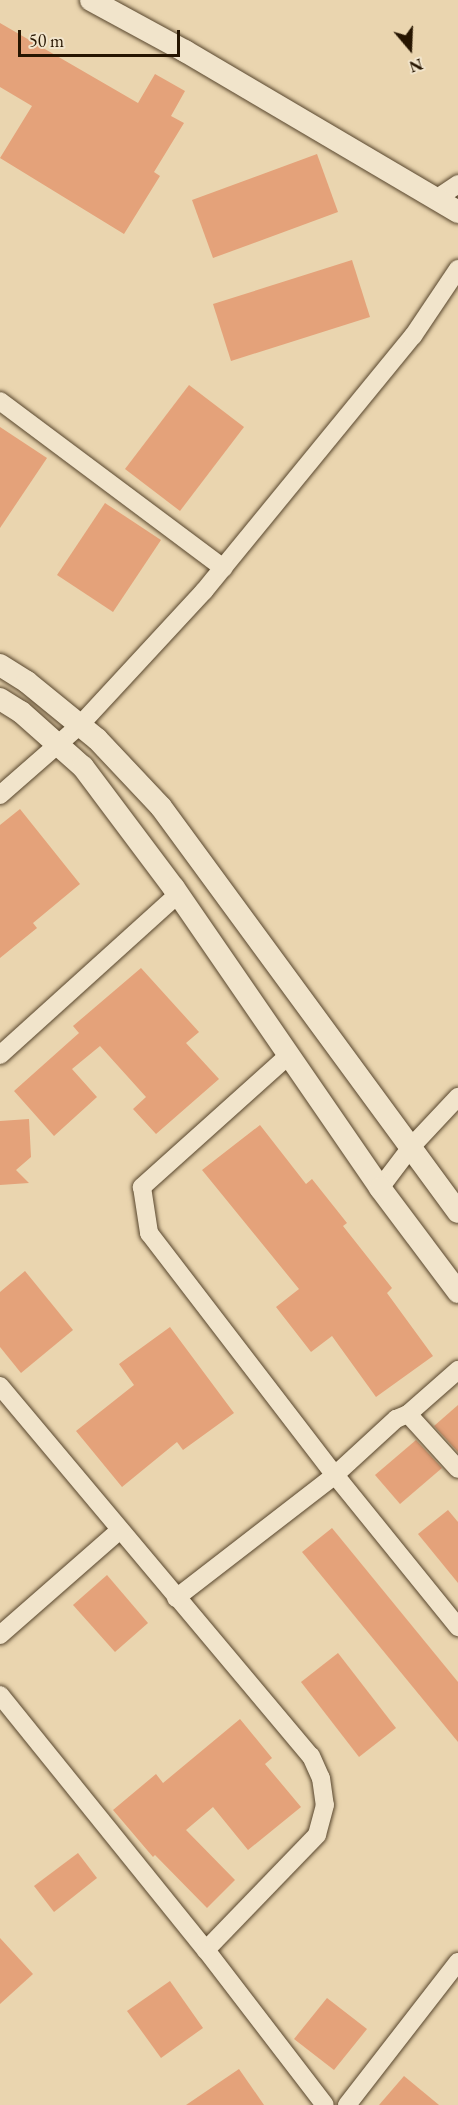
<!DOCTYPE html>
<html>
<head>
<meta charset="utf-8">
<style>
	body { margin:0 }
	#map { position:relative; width:458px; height:2105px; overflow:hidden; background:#ead5af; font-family:"EB Garamond",serif }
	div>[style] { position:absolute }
	.building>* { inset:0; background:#e4a27a }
	.roads { filter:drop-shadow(0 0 2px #57452c) drop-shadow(0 0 2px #57452c) }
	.minor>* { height:18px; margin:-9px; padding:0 9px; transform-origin:9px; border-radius:9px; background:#f1e4cb }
	.tertiary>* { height:22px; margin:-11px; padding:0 11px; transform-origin:11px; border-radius:11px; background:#f1e4cb }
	span { translate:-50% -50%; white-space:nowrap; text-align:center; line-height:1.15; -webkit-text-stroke:5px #f1e4cb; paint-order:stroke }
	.north { position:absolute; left:380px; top:18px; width:60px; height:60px; -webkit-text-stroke:4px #f1e4cb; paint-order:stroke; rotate:161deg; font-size:16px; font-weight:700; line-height:24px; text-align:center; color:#261501 }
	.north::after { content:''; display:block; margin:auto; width:21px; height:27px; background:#261501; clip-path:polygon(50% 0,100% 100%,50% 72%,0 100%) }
	.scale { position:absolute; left:18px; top:30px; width:162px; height:27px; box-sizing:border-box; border:3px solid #261501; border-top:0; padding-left:8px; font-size:18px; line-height:21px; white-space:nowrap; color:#261501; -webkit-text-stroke:4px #f1e4cb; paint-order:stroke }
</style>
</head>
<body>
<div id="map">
	<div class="building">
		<div style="clip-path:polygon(0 23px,138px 103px,155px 74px,185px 91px,171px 116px,184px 123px,154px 172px,160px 176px,124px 234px,0 158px,32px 106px,0 87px)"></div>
		<div style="clip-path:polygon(317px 154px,338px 212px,213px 258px,192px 200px)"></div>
		<div style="clip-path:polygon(352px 260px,370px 317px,231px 361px,213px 304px)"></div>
		<div style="clip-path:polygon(189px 385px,244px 427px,180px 511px,125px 469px)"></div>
		<div style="clip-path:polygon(0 427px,47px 458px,0 528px)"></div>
		<div style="clip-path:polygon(105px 503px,161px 540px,113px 612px,57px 575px)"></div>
		<div style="clip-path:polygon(20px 809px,80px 884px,33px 923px,37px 928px,0 958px,0 825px)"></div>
		<div style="clip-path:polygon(141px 968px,199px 1032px,186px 1043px,219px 1079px,156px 1134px,133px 1109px,146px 1097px,100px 1046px,72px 1069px,97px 1097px,54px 1136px,14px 1091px,79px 1033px,73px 1026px)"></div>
		<div style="clip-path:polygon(29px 1119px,31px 1157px,16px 1170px,29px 1183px,0 1185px,0 1121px)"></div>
		<div style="clip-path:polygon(260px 1125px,306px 1184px,312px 1179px,347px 1223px,343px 1226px,392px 1288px,387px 1293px,433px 1356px,376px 1397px,332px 1336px,311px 1352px,276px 1307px,299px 1289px,202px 1170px)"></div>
		<div style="clip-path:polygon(25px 1271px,73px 1330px,21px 1373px,0 1347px,0 1292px)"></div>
		<div style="clip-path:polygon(170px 1327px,234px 1413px,183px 1450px,177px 1442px,122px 1487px,76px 1431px,134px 1385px,119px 1364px)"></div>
		<div style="clip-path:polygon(458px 1405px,458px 1452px,434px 1426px)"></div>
		<div style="clip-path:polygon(416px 1440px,442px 1468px,400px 1504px,375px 1475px)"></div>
		<div style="clip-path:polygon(448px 1510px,458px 1522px,458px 1583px,418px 1534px)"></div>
		<div style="clip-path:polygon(332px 1528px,458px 1682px,458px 1742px,302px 1552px)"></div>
		<div style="clip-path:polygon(107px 1575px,148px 1623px,115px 1652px,73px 1605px)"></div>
		<div style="clip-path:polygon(338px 1653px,396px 1728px,359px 1757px,301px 1682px)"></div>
		<div style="clip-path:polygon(240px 1719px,272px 1758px,265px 1764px,301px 1807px,248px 1850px,213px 1807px,186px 1830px,235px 1880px,207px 1908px,155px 1855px,153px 1857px,113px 1810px,156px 1774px,163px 1783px)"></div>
		<div style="clip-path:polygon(78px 1853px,97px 1878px,54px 1912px,34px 1886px)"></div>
		<div style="clip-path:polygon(0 1938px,33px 1974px,0 2004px)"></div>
		<div style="clip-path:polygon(170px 1981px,203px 2028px,161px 2058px,127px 2011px)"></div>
		<div style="clip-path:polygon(327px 1998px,367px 2029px,334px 2070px,294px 2039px)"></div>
		<div style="clip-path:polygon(239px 2069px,264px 2105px,186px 2105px)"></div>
		<div style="clip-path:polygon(404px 2076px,439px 2105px,379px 2105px)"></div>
	</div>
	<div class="roads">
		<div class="minor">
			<div style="left:436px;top:199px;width:27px;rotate:-34deg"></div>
			<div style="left:0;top:401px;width:279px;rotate:36.8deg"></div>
			<div style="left:0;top:795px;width:106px;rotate:-41.2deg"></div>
			<div style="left:80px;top:725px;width:183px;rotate:-47.2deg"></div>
			<div style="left:204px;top:591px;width:330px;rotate:-50.7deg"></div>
			<div style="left:413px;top:336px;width:81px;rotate:-56.1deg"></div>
			<div style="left:0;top:1055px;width:240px;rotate:-42.1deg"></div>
			<div style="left:289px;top:1055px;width:198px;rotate:138.1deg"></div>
			<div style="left:142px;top:1187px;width:47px;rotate:81.3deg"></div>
			<div style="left:149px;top:1233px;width:305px;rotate:52.5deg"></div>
			<div style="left:335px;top:1475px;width:196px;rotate:51deg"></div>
			<div style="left:380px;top:1188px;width:51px;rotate:-52.9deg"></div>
			<div style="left:411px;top:1147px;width:69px;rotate:-46.8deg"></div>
			<div style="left:0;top:1386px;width:483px;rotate:50deg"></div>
			<div style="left:311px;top:1756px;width:24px;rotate:66deg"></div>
			<div style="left:321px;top:1778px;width:27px;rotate:82deg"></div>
			<div style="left:325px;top:1805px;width:31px;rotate:105deg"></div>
			<div style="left:317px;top:1835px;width:160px;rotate:134deg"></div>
			<div style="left:408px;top:1414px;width:74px;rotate:47.7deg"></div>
			<div style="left:176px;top:1598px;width:201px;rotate:-37.7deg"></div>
			<div style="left:335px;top:1475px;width:83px;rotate:-42.6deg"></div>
			<div style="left:396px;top:1419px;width:13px;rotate:-23deg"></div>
			<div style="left:408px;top:1414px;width:67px;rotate:-41.3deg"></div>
			<div style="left:0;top:1635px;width:159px;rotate:-41.2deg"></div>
			<div style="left:0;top:1695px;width:328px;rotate:51.1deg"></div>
			<div style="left:206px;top:1950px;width:195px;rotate:52.5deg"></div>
			<div style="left:347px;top:2105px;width:181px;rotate:-52.2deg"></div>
		</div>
		<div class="tertiary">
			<div style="left:91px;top:0;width:107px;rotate:28.5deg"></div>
			<div style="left:185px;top:51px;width:317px;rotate:30.5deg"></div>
			<div style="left:0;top:665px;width:32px;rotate:32deg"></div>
			<div style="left:27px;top:682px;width:90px;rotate:39.2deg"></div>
			<div style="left:97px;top:739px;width:93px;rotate:46.7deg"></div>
			<div style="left:161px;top:807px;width:502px;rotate:53.75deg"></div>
			<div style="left:0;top:699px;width:25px;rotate:32deg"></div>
			<div style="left:21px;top:712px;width:83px;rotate:41.6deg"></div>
			<div style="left:83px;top:767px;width:151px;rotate:53.1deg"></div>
			<div style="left:174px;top:888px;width:364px;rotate:55.5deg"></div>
			<div style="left:380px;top:1188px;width:130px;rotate:53.1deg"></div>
		</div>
	</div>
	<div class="north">N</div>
	<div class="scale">50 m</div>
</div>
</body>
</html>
